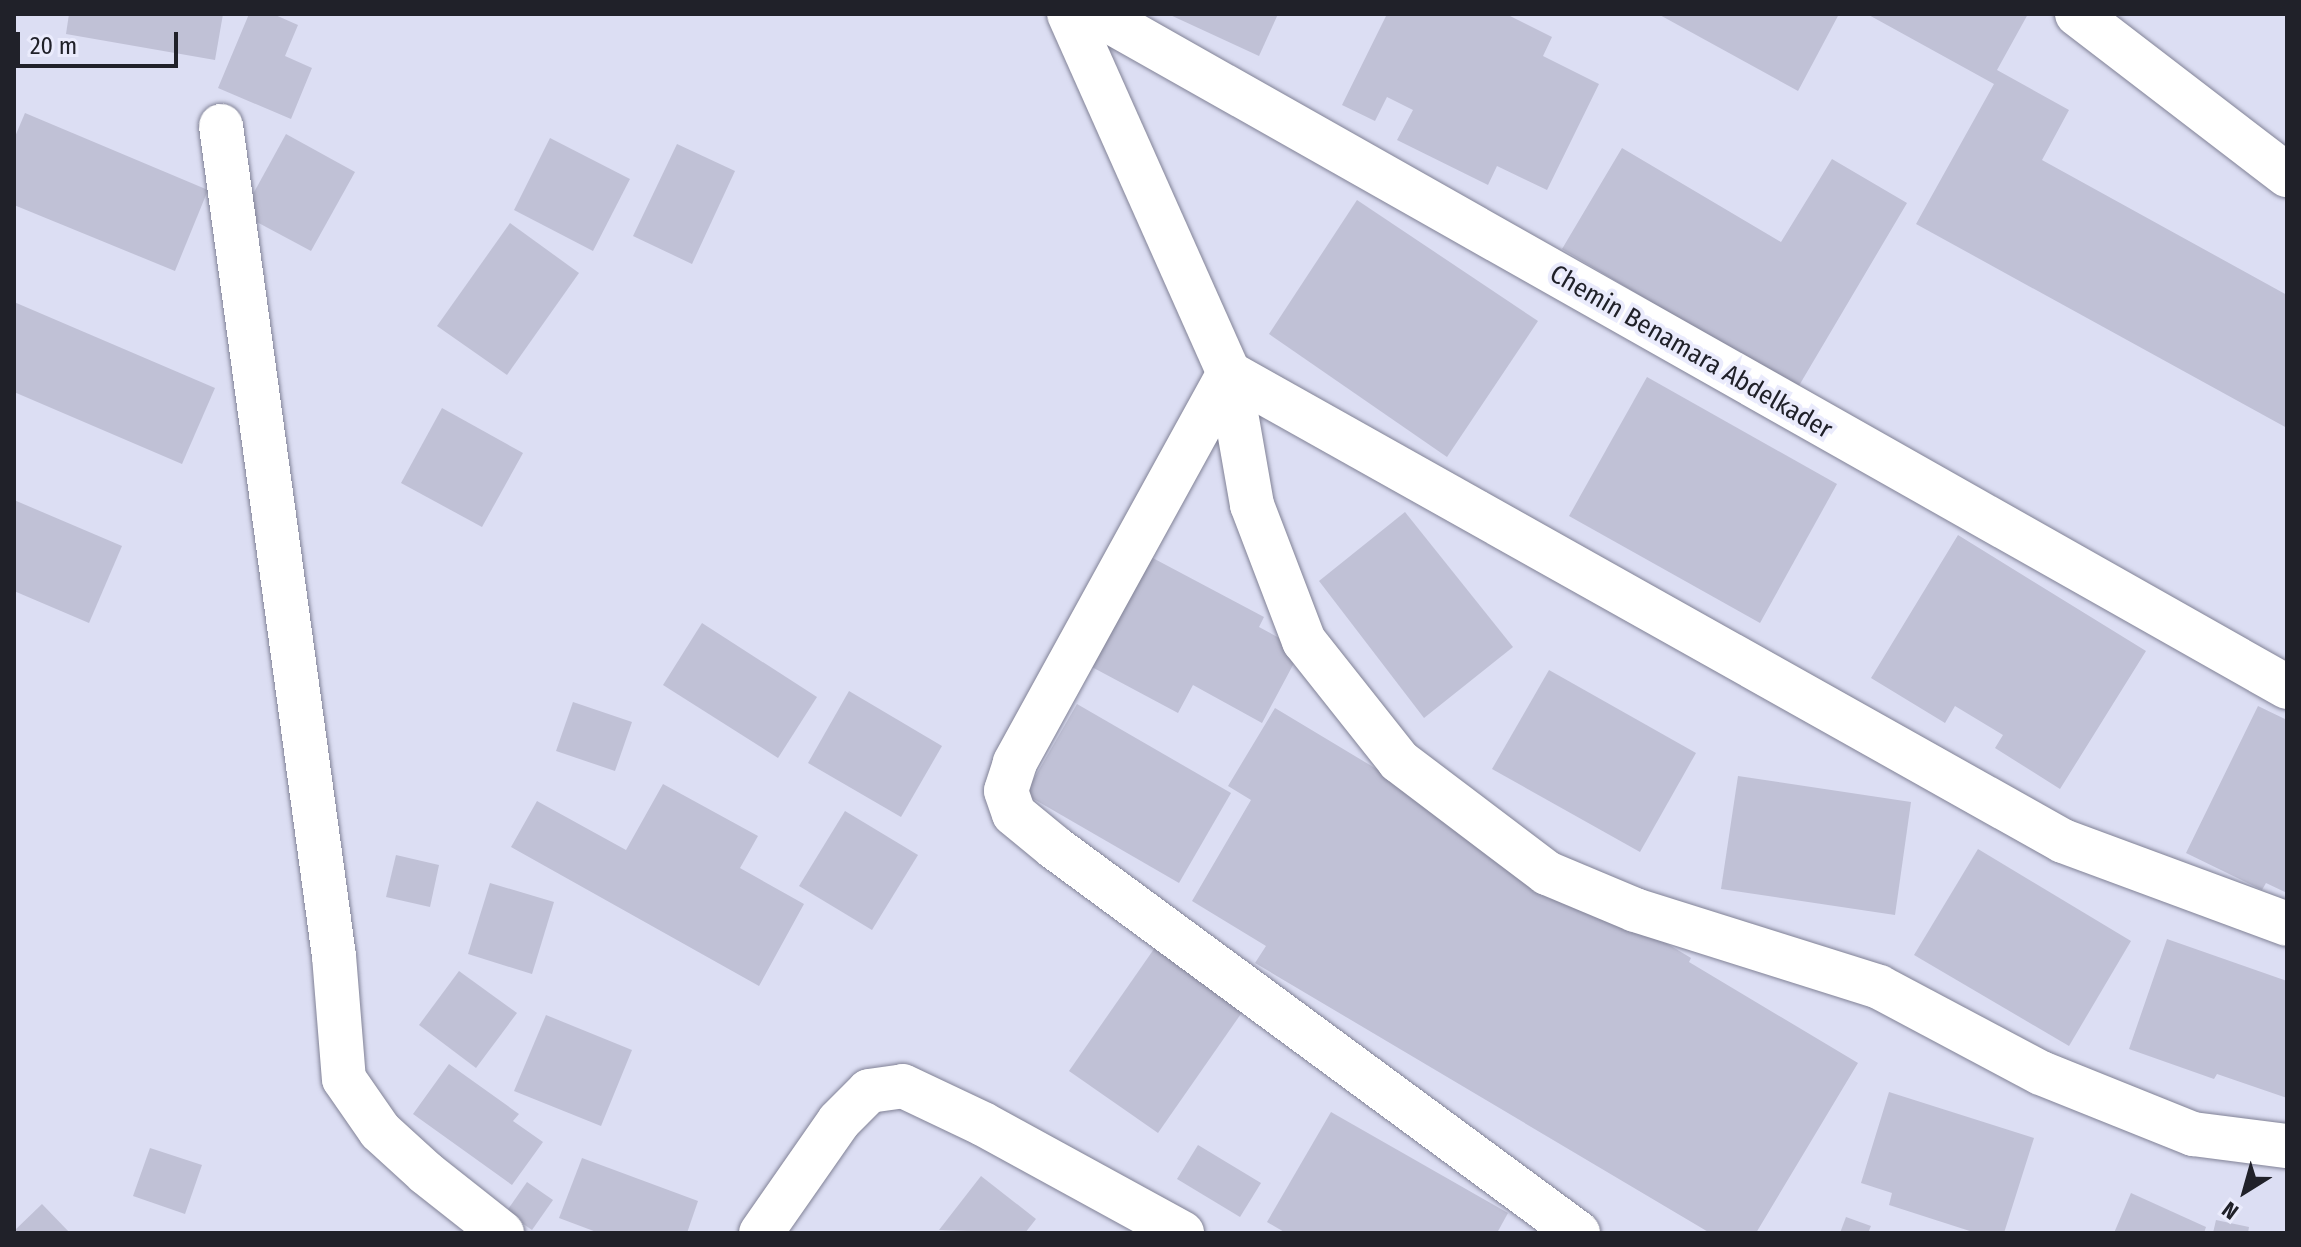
<!DOCTYPE html>
<html>
<head>
<meta charset="utf-8">
<style>
	body { margin:0 }
	#map { position:relative; width:2301px; height:1247px; overflow:hidden; background:#dcdef3; font-family:"Fira Sans Condensed",sans-serif }
	div>[style] { position:absolute }
	.building>* { inset:0; background:#c0c1d6 }
	.roads { filter:drop-shadow(0 0 2px #818296) drop-shadow(0 0 2px #818296) }
	.street>* { height:44px; margin:-22px; padding:0 22px; transform-origin:22px; border-radius:22px; background:#fff }
	span { translate:-50% -50%; white-space:nowrap; text-align:center; line-height:1.15; -webkit-text-stroke:8px #eaebfc; paint-order:stroke }
	.street-label { font-size:26px; color:#202129 }
	.frame { position:absolute; inset:0; border:16px solid #202129; pointer-events:none }
	.north { position:absolute; left:2205px; top:1151px; width:80px; height:80px; -webkit-text-stroke:6px #eaebfc; paint-order:stroke; rotate:217deg; font-size:22px; font-weight:700; line-height:32px; text-align:center; color:#202129 }
	.north::after { content:''; display:block; margin:auto; width:28px; height:36px; background:#202129; clip-path:polygon(50% 0,100% 100%,50% 72%,0 100%) }
	.scale { position:absolute; left:16px; top:32px; width:162px; height:36px; box-sizing:border-box; border:4px solid #202129; border-top:0; padding-left:10px; font-size:24px; line-height:28px; white-space:nowrap; color:#202129; -webkit-text-stroke:6px #eaebfc; paint-order:stroke }
</style>
</head>
<body>
<div id="map">
	<div class="building">
		<div style="clip-path:polygon(69px 14px,223px 14px,215px 60px,66px 34px)"></div>
		<div style="clip-path:polygon(249px 14px,273px 14px,298px 25px,285px 56px,312px 68px,291px 119px,218px 88px)"></div>
		<div style="clip-path:polygon(1168px 14px,1278px 14px,1259px 56px)"></div>
		<div style="clip-path:polygon(1387px 14px,1506px 14px,1552px 37px,1543px 56px,1599px 84px,1547px 190px,1497px 166px,1488px 185px,1397px 140px,1413px 110px,1387px 97px,1375px 121px,1342px 105px)"></div>
		<div style="clip-path:polygon(1658px 14px,1839px 14px,1798px 91px)"></div>
		<div style="clip-path:polygon(1867px 14px,2028px 14px,1997px 70px,2069px 110px,2042px 160px,2287px 295px,2287px 428px,1916px 224px,1994px 84px)"></div>
		<div style="clip-path:polygon(25px 113px,208px 190px,175px 271px,14px 205px,14px 139px)"></div>
		<div style="clip-path:polygon(286px 134px,355px 172px,311px 251px,242px 214px)"></div>
		<div style="clip-path:polygon(550px 138px,630px 179px,593px 251px,514px 210px)"></div>
		<div style="clip-path:polygon(677px 144px,735px 171px,692px 264px,633px 236px)"></div>
		<div style="clip-path:polygon(1622px 148px,1781px 242px,1832px 159px,1907px 203px,1797px 389px,1562px 249px)"></div>
		<div style="clip-path:polygon(1357px 200px,1538px 321px,1447px 457px,1269px 334px)"></div>
		<div style="clip-path:polygon(510px 223px,579px 273px,507px 375px,437px 326px)"></div>
		<div style="clip-path:polygon(14px 302px,215px 388px,182px 464px,14px 392px)"></div>
		<div style="clip-path:polygon(1647px 377px,1837px 484px,1760px 623px,1569px 516px)"></div>
		<div style="clip-path:polygon(442px 408px,523px 453px,482px 527px,401px 483px)"></div>
		<div style="clip-path:polygon(14px 500px,122px 546px,89px 623px,14px 591px)"></div>
		<div style="clip-path:polygon(1405px 512px,1513px 647px,1424px 718px,1319px 581px)"></div>
		<div style="clip-path:polygon(1958px 535px,2146px 651px,2060px 789px,1995px 748px,2003px 735px,1955px 706px,1945px 723px,1871px 678px)"></div>
		<div style="clip-path:polygon(1149px 556px,1264px 617px,1259px 627px,1301px 650px,1262px 723px,1193px 685px,1178px 713px,1090px 666px)"></div>
		<div style="clip-path:polygon(702px 623px,817px 697px,778px 758px,663px 685px)"></div>
		<div style="clip-path:polygon(1549px 670px,1696px 753px,1640px 852px,1492px 769px)"></div>
		<div style="clip-path:polygon(849px 691px,942px 746px,901px 817px,808px 763px)"></div>
		<div style="clip-path:polygon(573px 702px,632px 722px,615px 771px,556px 751px)"></div>
		<div style="clip-path:polygon(1077px 704px,1231px 793px,1179px 883px,1025px 794px)"></div>
		<div style="clip-path:polygon(2258px 706px,2287px 720px,2287px 893px,2266px 883px,2262px 890px,2186px 853px)"></div>
		<div style="clip-path:polygon(1275px 708px,1691px 958px,1689px 962px,1858px 1063px,1756px 1233px,1710px 1233px,1255px 963px,1266px 946px,1192px 901px,1251px 800px,1228px 786px)"></div>
		<div style="clip-path:polygon(1738px 776px,1911px 802px,1895px 915px,1721px 889px)"></div>
		<div style="clip-path:polygon(663px 784px,758px 836px,740px 868px,804px 904px,759px 986px,511px 847px,537px 801px,626px 850px)"></div>
		<div style="clip-path:polygon(845px 811px,918px 855px,872px 930px,799px 886px)"></div>
		<div style="clip-path:polygon(1978px 849px,2131px 941px,2069px 1046px,1914px 955px)"></div>
		<div style="clip-path:polygon(396px 855px,439px 865px,430px 907px,386px 897px)"></div>
		<div style="clip-path:polygon(490px 883px,554px 902px,532px 974px,468px 954px)"></div>
		<div style="clip-path:polygon(1163px 936px,1252px 998px,1158px 1133px,1069px 1071px)"></div>
		<div style="clip-path:polygon(2167px 939px,2287px 981px,2287px 1098px,2217px 1074px,2214px 1079px,2129px 1049px)"></div>
		<div style="clip-path:polygon(459px 971px,517px 1013px,476px 1068px,419px 1025px)"></div>
		<div style="clip-path:polygon(546px 1015px,632px 1050px,601px 1126px,514px 1091px)"></div>
		<div style="clip-path:polygon(449px 1064px,519px 1114px,513px 1121px,543px 1142px,512px 1185px,413px 1114px)"></div>
		<div style="clip-path:polygon(1889px 1092px,2034px 1138px,2004px 1233px,1976px 1233px,1889px 1205px,1892px 1193px,1861px 1183px)"></div>
		<div style="clip-path:polygon(1331px 1112px,1508px 1213px,1497px 1233px,1286px 1233px,1267px 1222px)"></div>
		<div style="clip-path:polygon(1198px 1145px,1261px 1183px,1240px 1217px,1177px 1179px)"></div>
		<div style="clip-path:polygon(150px 1148px,202px 1165px,185px 1214px,133px 1196px)"></div>
		<div style="clip-path:polygon(582px 1158px,698px 1201px,687px 1233px,599px 1233px,559px 1218px)"></div>
		<div style="clip-path:polygon(981px 1176px,1036px 1219px,1025px 1233px,939px 1230px)"></div>
		<div style="clip-path:polygon(527px 1182px,553px 1200px,532px 1230px,506px 1212px)"></div>
		<div style="clip-path:polygon(2131px 1193px,2206px 1227px,2204px 1233px,2114px 1233px)"></div>
		<div style="clip-path:polygon(42px 1204px,70px 1233px,14px 1233px,14px 1231px)"></div>
		<div style="clip-path:polygon(1846px 1217px,1871px 1226px,1868px 1233px,1840px 1233px)"></div>
		<div style="clip-path:polygon(2216px 1220px,2249px 1227px,2248px 1233px,2213px 1233px)"></div>
	</div>
	<div class="roads">
		<div class="street">
			<div style="left:1069px;top:14px;width:393px;rotate:66deg"></div>
			<div style="left:1229px;top:373px;width:956px;rotate:29.3deg"></div>
			<div style="left:2063px;top:841px;width:239px;rotate:20.3deg"></div>
			<div style="left:1097px;top:14px;width:1367px;rotate:29.49deg"></div>
			<div style="left:2077px;top:14px;width:265px;rotate:37.5deg"></div>
			<div style="left:221px;top:126px;width:838px;rotate:82.25deg"></div>
			<div style="left:334px;top:956px;width:123px;rotate:85.4deg"></div>
			<div style="left:344px;top:1079px;width:63px;rotate:55.3deg"></div>
			<div style="left:380px;top:1131px;width:62px;rotate:42.4deg"></div>
			<div style="left:426px;top:1173px;width:97px;rotate:38.3deg"></div>
			<div style="left:1229px;top:373px;width:134px;rotate:80.1deg"></div>
			<div style="left:1252px;top:505px;width:146px;rotate:69.1deg"></div>
			<div style="left:1304px;top:641px;width:153px;rotate:51.6deg"></div>
			<div style="left:1399px;top:761px;width:186px;rotate:37.1deg"></div>
			<div style="left:1547px;top:873px;width:95px;rotate:22.8deg"></div>
			<div style="left:1635px;top:910px;width:256px;rotate:17.5deg"></div>
			<div style="left:1879px;top:987px;width:183px;rotate:28deg"></div>
			<div style="left:2041px;top:1073px;width:164px;rotate:21.9deg"></div>
			<div style="left:2193px;top:1134px;width:95px;rotate:7.3deg"></div>
			<div style="left:1229px;top:373px;width:445px;rotate:118.8deg"></div>
			<div style="left:1015px;top:763px;width:29px;rotate:108deg"></div>
			<div style="left:1006px;top:791px;width:24px;rotate:71deg"></div>
			<div style="left:1014px;top:814px;width:52px;rotate:39.5deg"></div>
			<div style="left:1054px;top:847px;width:651px;rotate:36.38deg"></div>
			<div style="left:761px;top:1233px;width:136px;rotate:-55.1deg"></div>
			<div style="left:839px;top:1121px;width:42px;rotate:-45deg"></div>
			<div style="left:869px;top:1091px;width:34px;rotate:-8deg"></div>
			<div style="left:903px;top:1086px;width:89px;rotate:25.4deg"></div>
			<div style="left:983px;top:1124px;width:227px;rotate:28.7deg"></div>
		</div>
	</div>
	<div class="street-label">
		<span style="left:1691px;top:352px;rotate:30deg">Chemin Benamara Abdelkader</span>
	</div>
	<div class="frame"></div>
	<div class="north">N</div>
	<div class="scale">20 m</div>
</div>
</body>
</html>
